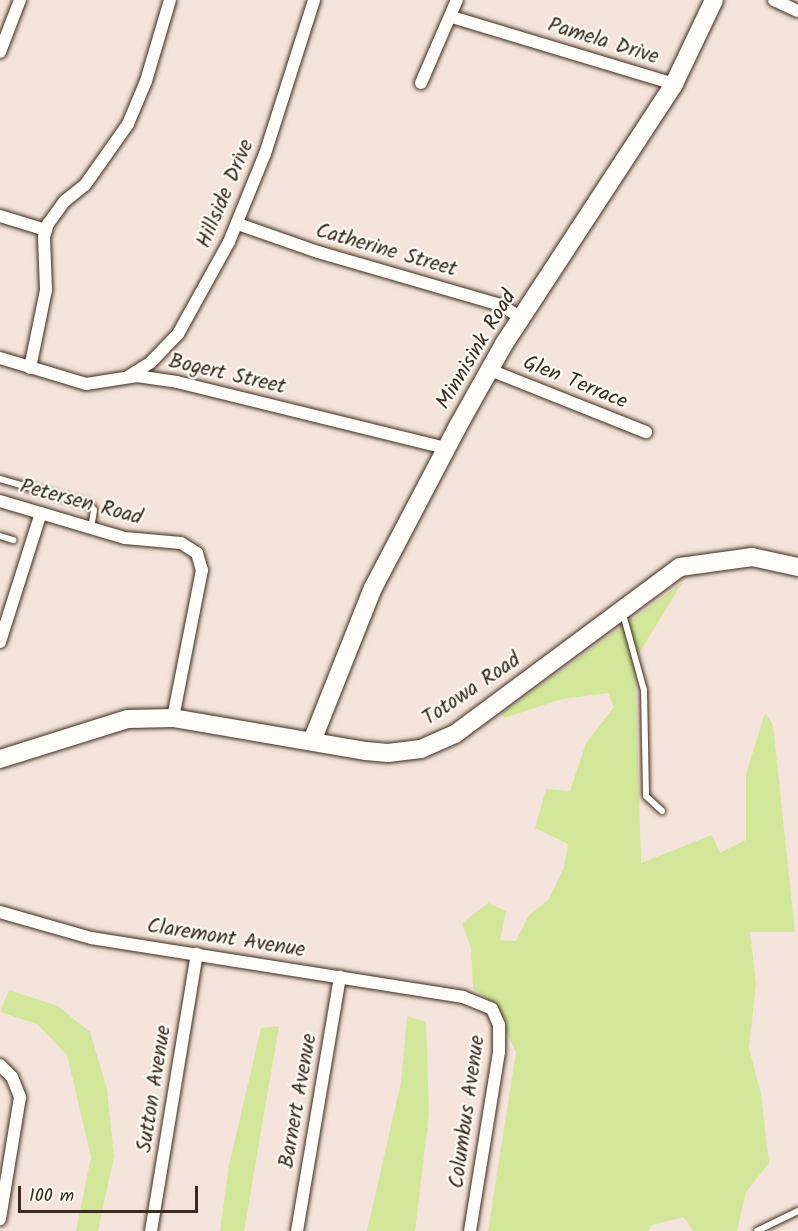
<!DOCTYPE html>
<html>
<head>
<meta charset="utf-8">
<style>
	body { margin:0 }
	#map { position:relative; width:798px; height:1231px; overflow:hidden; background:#f5e4db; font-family:Kalam,sans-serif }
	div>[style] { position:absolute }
	.green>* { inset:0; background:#d3e79b }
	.roads { filter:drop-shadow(0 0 2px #3b2a1e) drop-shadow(0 0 2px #3b2a1e) }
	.lane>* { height:6px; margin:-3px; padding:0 3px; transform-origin:3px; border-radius:3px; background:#fdfcf7 }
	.street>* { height:12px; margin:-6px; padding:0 6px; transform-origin:6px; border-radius:6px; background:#fdfcf7 }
	.secondary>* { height:18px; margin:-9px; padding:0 9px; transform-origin:9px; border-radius:9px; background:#fdfcf7 }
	span { translate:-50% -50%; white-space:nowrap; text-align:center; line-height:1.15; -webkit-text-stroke:4.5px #fdfcf7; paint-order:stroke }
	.street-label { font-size:21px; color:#3b2a1e }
	.scale { position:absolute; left:18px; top:1186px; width:180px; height:27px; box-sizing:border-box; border:3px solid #3b2a1e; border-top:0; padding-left:8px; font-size:18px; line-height:21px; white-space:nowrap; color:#3b2a1e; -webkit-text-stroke:4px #fdfcf7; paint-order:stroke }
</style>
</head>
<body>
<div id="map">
	<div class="green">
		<div style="clip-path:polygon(682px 583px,635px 660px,641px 863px,712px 835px,720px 853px,746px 840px,746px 774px,765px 713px,773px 725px,795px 932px,750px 932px,756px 983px,749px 1048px,761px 1094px,769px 1163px,746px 1192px,737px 1231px,693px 1231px,684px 1217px,652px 1225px,648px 1231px,488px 1231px,516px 1052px,491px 1002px,473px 988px,471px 949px,462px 923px,488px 903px,506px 911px,500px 940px,516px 941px,529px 915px,549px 899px,564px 867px,568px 844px,535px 828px,546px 789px,570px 791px,586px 743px,614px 707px,608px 693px,562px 699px,504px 718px,502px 713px)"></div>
		<div style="clip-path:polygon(9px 990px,58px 1006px,90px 1032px,107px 1089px,114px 1156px,98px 1231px,76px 1231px,91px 1157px,67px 1055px,37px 1024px,0 1012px)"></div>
		<div style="clip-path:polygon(407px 1016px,426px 1022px,429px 1114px,415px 1231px,367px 1231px,401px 1082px)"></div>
		<div style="clip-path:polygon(279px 1026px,244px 1231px,220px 1231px,229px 1165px,261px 1028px)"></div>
	</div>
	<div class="roads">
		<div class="lane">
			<div style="left:0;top:479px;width:94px;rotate:16.1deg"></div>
			<div style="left:90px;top:505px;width:6px;rotate:51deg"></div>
			<div style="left:94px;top:510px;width:18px;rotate:99deg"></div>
			<div style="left:0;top:536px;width:14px;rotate:17deg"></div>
			<div style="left:623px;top:614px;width:79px;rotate:74.6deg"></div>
			<div style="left:644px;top:690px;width:106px;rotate:88.9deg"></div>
			<div style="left:646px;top:796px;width:22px;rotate:43deg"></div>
			<div style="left:757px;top:1231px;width:46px;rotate:-26deg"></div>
		</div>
		<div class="street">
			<div style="left:774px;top:0;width:26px;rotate:25deg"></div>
			<div style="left:452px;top:17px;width:232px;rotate:16.8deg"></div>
			<div style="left:0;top:52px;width:56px;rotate:-69deg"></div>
			<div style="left:421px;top:83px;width:90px;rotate:-66.6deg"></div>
			<div style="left:0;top:216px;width:48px;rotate:16.9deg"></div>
			<div style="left:238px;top:224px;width:85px;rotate:19.3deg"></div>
			<div style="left:318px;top:252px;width:191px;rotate:16.2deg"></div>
			<div style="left:501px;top:305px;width:24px;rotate:33deg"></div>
			<div style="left:0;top:358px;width:90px;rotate:16.8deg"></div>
			<div style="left:86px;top:384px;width:52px;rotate:-8.9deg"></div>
			<div style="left:137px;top:376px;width:40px;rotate:8.5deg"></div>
			<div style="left:177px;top:382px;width:277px;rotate:13.8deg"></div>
			<div style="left:30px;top:368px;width:80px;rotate:-78.4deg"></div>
			<div style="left:46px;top:290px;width:53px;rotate:-92.2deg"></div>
			<div style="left:44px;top:237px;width:14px;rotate:-73deg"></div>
			<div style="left:48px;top:224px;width:29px;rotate:-54deg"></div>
			<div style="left:65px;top:201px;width:26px;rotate:-39deg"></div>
			<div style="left:85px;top:185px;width:75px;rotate:-54.8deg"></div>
			<div style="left:128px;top:124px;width:47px;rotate:-67.3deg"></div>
			<div style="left:146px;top:81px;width:84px;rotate:-73.5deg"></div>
			<div style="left:490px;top:370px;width:168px;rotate:21.7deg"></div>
			<div style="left:129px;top:376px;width:26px;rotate:-32deg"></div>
			<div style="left:151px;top:362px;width:39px;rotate:-46deg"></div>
			<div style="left:178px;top:334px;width:105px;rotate:-61deg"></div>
			<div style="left:229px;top:242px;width:95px;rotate:-67.8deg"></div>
			<div style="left:265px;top:154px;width:162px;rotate:-72.3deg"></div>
			<div style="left:0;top:501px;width:130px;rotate:16.5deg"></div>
			<div style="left:125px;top:538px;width:56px;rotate:5.1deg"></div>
			<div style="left:181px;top:543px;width:19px;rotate:32deg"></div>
			<div style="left:197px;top:553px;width:18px;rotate:74deg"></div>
			<div style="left:202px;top:570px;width:151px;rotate:101.1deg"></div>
			<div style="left:0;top:642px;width:135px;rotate:-72.4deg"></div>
			<div style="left:0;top:912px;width:95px;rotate:15.9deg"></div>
			<div style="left:91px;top:938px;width:377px;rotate:9deg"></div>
			<div style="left:463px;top:997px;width:31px;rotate:22deg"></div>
			<div style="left:492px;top:1009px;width:17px;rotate:66deg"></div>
			<div style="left:499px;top:1025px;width:27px;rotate:90deg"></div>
			<div style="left:499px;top:1052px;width:181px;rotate:99.2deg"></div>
			<div style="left:0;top:1065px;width:17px;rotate:45deg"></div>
			<div style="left:12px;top:1077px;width:22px;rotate:68deg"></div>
			<div style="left:20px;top:1097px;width:124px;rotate:99.3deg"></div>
			<div style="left:151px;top:1231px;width:281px;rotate:-80.6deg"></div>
			<div style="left:297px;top:1231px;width:258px;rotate:-80.4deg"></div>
		</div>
		<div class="secondary">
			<div style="left:312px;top:741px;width:165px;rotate:-68.3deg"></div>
			<div style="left:373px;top:588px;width:183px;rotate:-62.3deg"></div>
			<div style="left:458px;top:426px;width:94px;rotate:-60.7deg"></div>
			<div style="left:504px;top:344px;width:311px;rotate:-56.8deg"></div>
			<div style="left:674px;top:84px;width:93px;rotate:-64.5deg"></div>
			<div style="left:0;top:759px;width:134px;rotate:-17.4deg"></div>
			<div style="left:128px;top:719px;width:45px;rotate:-1.3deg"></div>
			<div style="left:173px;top:718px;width:196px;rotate:9.7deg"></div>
			<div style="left:366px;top:751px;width:22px;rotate:5deg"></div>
			<div style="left:388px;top:753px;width:33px;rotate:-7deg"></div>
			<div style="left:421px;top:749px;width:37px;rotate:-24deg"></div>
			<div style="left:455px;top:734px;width:280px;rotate:-36.6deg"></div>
			<div style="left:680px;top:567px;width:73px;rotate:-7.9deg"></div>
			<div style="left:752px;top:557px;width:47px;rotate:12.3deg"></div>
		</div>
	</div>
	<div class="street-label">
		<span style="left:603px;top:42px;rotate:17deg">Pamela Drive</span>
		<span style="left:226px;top:194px;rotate:-67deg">Hillside Drive</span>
		<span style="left:386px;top:251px;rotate:16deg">Catherine Street</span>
		<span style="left:477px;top:350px;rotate:-59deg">Minnisink Road</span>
		<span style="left:227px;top:375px;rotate:13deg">Bogert Street</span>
		<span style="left:575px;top:383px;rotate:22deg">Glen Terrace</span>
		<span style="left:81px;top:503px;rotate:15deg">Petersen Road</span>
		<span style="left:472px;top:690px;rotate:-34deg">Totowa Road</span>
		<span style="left:226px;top:939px;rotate:9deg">Claremont Avenue</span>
		<span style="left:155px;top:1089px;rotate:-81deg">Sutton Avenue</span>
		<span style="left:299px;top:1101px;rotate:-80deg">Barnert Avenue</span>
		<span style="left:468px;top:1112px;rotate:-82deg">Columbus Avenue</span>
	</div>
	<div class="scale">100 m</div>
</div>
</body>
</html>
